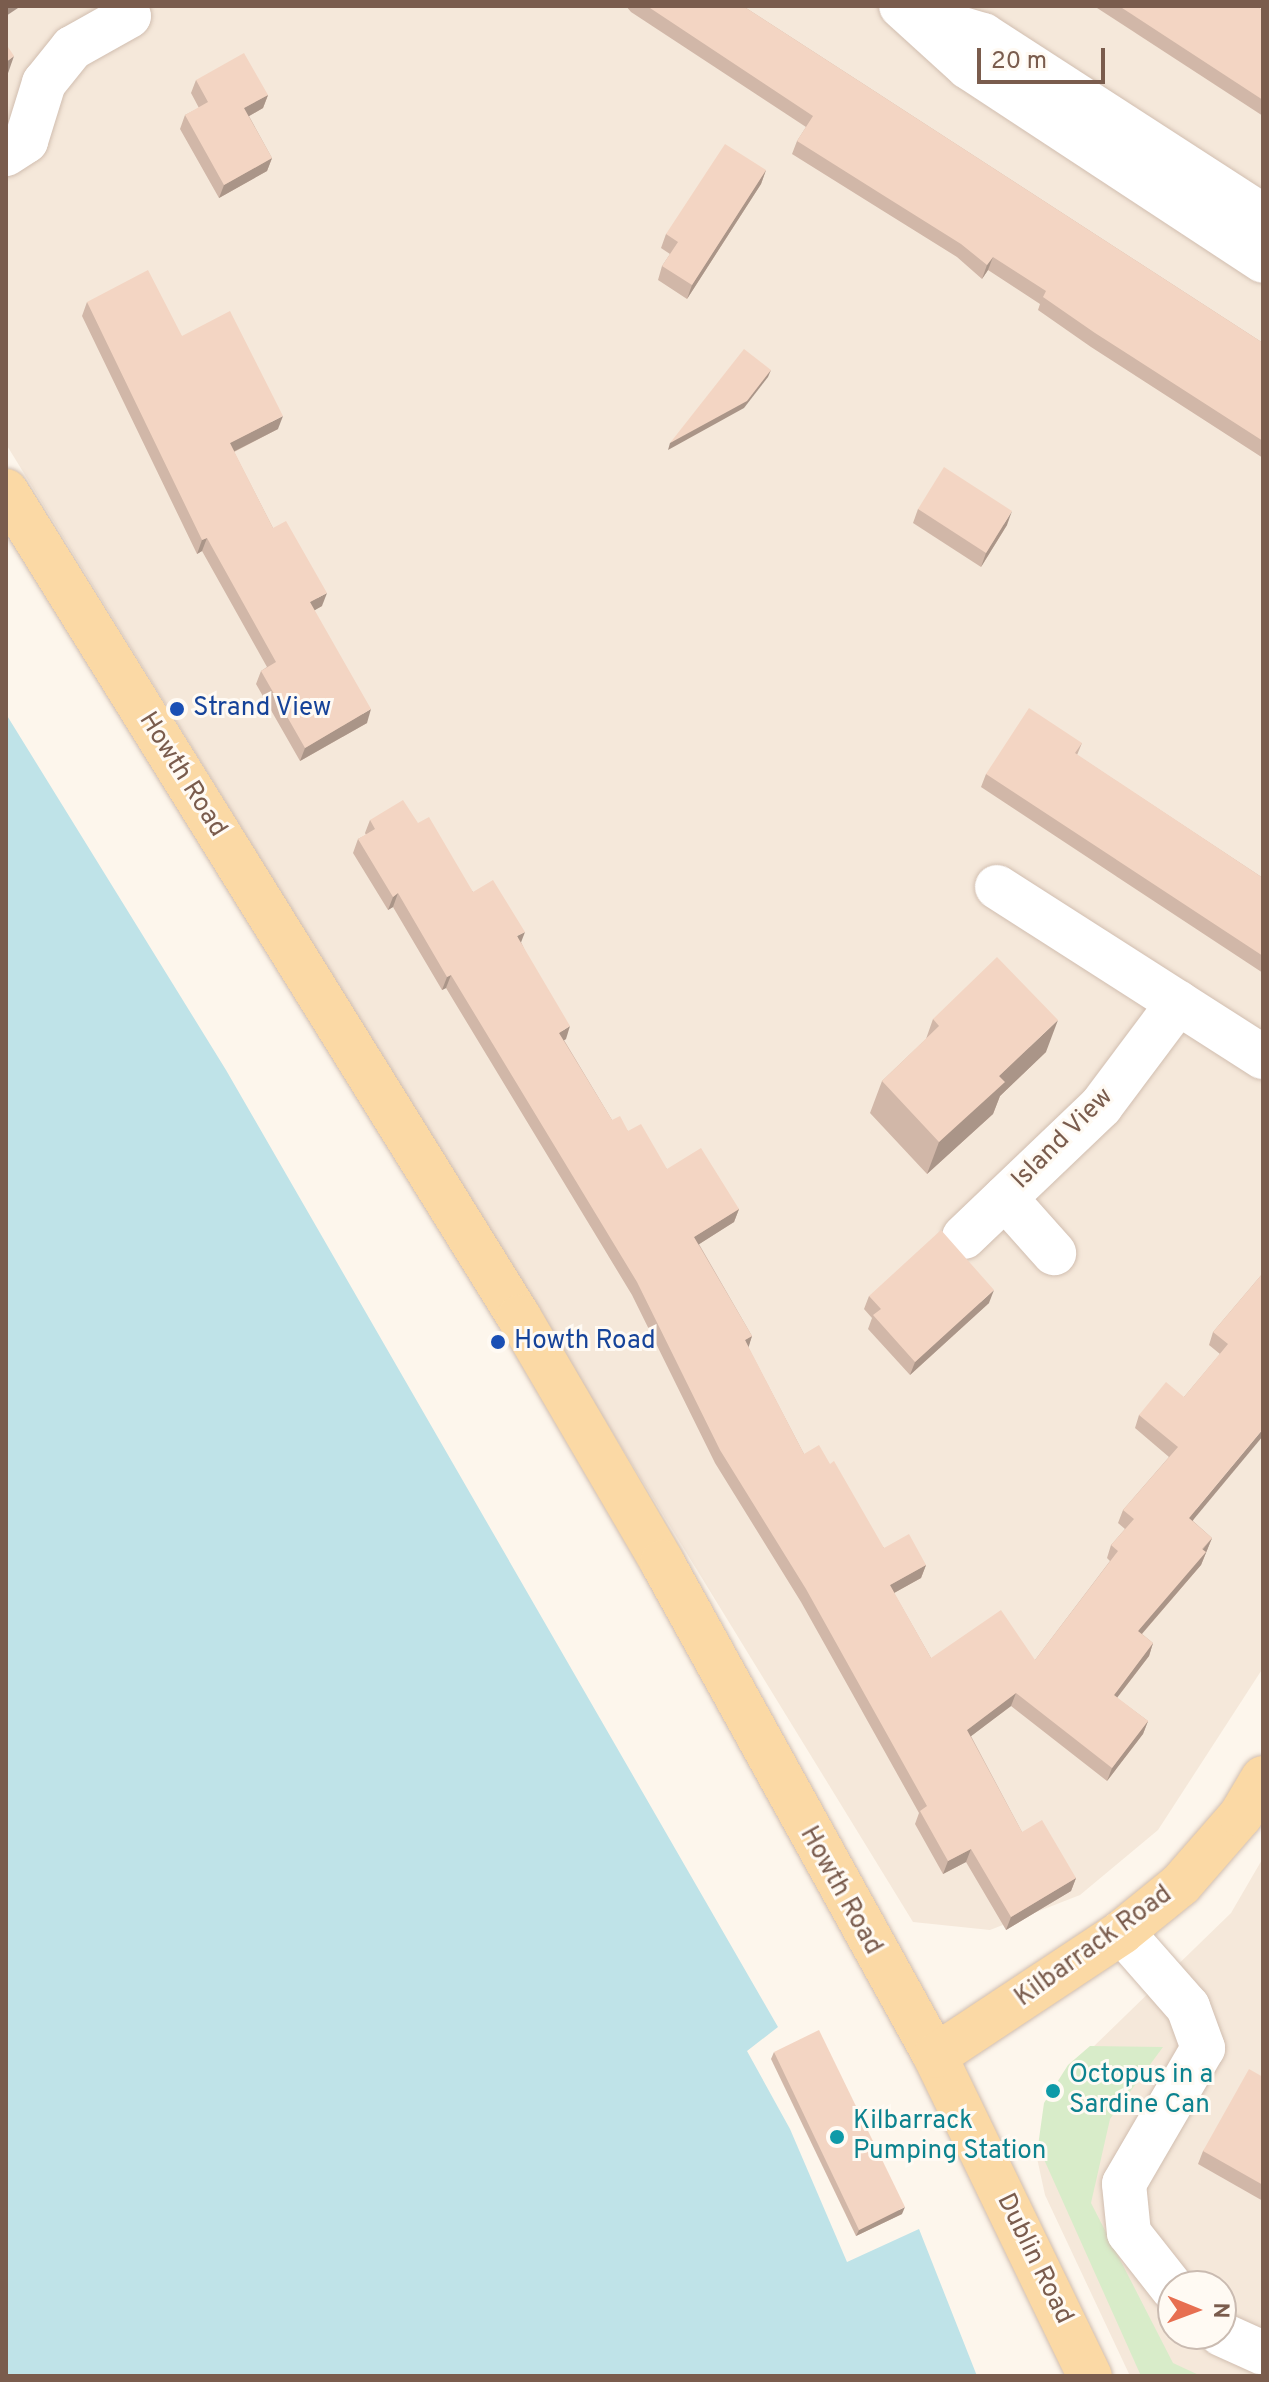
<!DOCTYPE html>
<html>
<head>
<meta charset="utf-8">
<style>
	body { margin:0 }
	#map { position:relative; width:1269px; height:2382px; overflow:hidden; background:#fdf6ec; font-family:Overpass,sans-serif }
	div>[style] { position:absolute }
	.residential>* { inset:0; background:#f5e8da }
	.green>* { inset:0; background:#d8ecc9 }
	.water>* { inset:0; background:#bfe3e8 }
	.roads { filter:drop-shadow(0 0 2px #d1beb0) drop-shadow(0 0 2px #d1beb0) }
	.minor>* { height:44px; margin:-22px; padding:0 22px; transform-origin:22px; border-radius:22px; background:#fff }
	.major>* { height:44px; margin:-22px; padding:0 22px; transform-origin:22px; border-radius:22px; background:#fbd9a5 }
	.wall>* { inset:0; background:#d1b7a8 }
	.shaded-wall>* { inset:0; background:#aa9588 }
	.building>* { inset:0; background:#f3d5c3 }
	.dots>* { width:22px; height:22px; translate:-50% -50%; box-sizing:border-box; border:4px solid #fffaf3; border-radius:50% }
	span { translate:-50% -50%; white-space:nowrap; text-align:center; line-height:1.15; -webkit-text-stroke:6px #fffaf3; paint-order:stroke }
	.transit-label { font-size:26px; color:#164399 }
	.left { translate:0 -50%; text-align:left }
	.street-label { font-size:26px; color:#7a5c4d }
	.culture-label { font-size:26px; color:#0d838f }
	.frame { position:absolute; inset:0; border:8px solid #7a5c4d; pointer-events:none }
	.north { position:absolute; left:1157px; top:2270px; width:80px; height:80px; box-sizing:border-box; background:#fffaf3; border:2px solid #cabbb1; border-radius:50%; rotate:91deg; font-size:22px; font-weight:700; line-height:32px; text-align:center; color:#7a5c4d }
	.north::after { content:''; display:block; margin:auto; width:28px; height:36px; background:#e76f51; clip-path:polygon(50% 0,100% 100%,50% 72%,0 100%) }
	.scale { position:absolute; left:977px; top:48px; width:128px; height:36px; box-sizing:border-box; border:4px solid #7a5c4d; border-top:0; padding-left:10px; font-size:24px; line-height:28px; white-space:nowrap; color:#7a5c4d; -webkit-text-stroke:6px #fffaf3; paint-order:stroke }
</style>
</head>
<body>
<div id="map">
	<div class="residential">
		<div style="clip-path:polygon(6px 6px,1263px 6px,1263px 1668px,1158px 1830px,1080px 1895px,990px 1930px,913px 1922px,6px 444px)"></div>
		<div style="clip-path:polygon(evenodd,1263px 1858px,1263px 2376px,1130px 2376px,1045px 2195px,1037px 2158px,1054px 2085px,1231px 1913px,1263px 1858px,1173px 2286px,1221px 2286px,1221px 2334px,1173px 2334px,1173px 2286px)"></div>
	</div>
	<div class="green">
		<div style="clip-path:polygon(1090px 2046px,1163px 2047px,1110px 2119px,1091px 2203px,1173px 2363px,1201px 2376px,1141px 2376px,1038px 2146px,1044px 2103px,1068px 2065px)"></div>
	</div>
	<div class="water">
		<div style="clip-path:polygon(6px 714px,226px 1070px,778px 2027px,747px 2051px,790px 2129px,847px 2262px,919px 2229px,977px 2376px,6px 2376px)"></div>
	</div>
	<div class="roads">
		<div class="minor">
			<div style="left:901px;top:6px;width:91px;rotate:42.3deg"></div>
			<div style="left:968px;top:67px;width:353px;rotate:33.3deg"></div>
			<div style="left:919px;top:16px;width:67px;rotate:16.5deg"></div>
			<div style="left:983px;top:35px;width:333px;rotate:32.9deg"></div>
			<div style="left:6px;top:154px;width:24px;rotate:-33deg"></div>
			<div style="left:26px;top:141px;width:61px;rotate:-72.8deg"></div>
			<div style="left:44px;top:83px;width:45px;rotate:-51.3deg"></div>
			<div style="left:72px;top:48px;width:65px;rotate:-29.3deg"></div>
			<div style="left:129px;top:16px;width:12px;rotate:-121deg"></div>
			<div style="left:997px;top:887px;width:316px;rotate:32.6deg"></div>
			<div style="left:1005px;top:1198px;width:74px;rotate:48.3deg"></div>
			<div style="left:964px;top:1237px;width:190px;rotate:-43.7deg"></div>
			<div style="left:1101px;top:1106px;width:129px;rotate:-53.2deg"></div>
			<div style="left:1122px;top:1932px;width:100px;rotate:48.7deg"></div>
			<div style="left:1188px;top:2007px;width:44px;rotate:69.9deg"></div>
			<div style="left:1203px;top:2048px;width:157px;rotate:120.2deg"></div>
			<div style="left:1124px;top:2184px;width:49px;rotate:84.2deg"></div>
			<div style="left:1129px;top:2233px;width:71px;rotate:51.8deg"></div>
			<div style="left:1221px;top:2334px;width:46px;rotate:24.3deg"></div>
		</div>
		<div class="major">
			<div style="left:6px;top:491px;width:972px;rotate:58.16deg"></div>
			<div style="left:519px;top:1317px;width:284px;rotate:59.7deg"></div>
			<div style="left:662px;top:1562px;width:564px;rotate:61.07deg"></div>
			<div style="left:935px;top:2056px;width:356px;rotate:64.2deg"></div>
			<div style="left:935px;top:2056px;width:224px;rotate:-33.5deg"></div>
			<div style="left:1122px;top:1932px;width:76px;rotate:-39.1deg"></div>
			<div style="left:1181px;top:1884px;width:91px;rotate:-49deg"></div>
			<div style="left:1241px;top:1815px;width:43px;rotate:-59.3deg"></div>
		</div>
	</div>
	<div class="wall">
		<div style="clip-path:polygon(626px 6px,743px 6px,1263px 343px,1263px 458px,1091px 347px,1038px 310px,1040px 304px,988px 270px,982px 279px,957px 257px,792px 154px,797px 141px,806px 127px,631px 12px)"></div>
		<div style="clip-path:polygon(1094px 6px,1256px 6px,1263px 11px,1263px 116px)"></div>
		<div style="clip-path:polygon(196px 80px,268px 95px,263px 108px,249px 116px,272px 158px,267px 171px,219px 198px,180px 129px,185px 115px,199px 108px,191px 93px)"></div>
		<div style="clip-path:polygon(766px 170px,761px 184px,687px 299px,658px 280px,662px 266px,670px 254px,661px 248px,666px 234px)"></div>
		<div style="clip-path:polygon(87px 302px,182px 336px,278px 429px,234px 452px,273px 528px,322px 606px,314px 610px,367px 723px,300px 761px,256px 684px,261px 671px,267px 667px,202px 551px,197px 554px,82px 316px)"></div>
		<div style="clip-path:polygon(918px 509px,1007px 525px,981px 567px,913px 523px)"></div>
		<div style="clip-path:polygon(1082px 743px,1077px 755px,1263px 878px,1263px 973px,981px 787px,986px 774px)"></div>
		<div style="clip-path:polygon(370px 820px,418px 823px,473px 892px,521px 942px,566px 1039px,564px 1040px,612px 1120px,628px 1131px,667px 1169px,739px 1209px,734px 1222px,699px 1244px,752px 1336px,748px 1347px,804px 1454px,884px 1548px,926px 1565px,921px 1578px,894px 1593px,931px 1658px,1035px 1660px,1110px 1561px,1107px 1558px,1111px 1545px,1125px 1529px,1118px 1523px,1123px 1510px,1169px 1457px,1135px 1428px,1139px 1415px,1184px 1397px,1220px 1354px,1209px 1345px,1213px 1332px,1263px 1273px,1193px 1521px,1212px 1538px,1201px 1565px,1142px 1634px,1153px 1643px,1149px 1656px,1117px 1698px,1148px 1721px,1143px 1734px,1107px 1781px,1011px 1706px,971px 1736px,1022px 1832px,1076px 1878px,1071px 1891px,1006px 1930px,966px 1862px,943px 1874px,915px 1824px,919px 1813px,801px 1602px,715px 1463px,632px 1295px,446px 988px,442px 990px,393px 907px,388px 910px,353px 853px,358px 839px,366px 835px,365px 833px)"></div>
		<div style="clip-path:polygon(933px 1019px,1046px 1052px,1000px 1096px,993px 1114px,927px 1174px,870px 1113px,882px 1081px,926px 1039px)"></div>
		<div style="clip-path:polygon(869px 1296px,989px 1303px,910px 1375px,868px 1329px,872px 1318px,864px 1309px)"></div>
		<div style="clip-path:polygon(774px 2052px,902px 2214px,856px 2236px,771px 2059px)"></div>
		<div style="clip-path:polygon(1263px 2077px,1263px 2201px,1198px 2164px,1203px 2151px)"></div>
	</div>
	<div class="shaded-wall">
		<div style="clip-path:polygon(6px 6px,21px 6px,6px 16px)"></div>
		<div style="clip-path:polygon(14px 56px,6px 79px,6px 62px)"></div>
		<div style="clip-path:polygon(268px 95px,263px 108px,239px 122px,244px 108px)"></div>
		<div style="clip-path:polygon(272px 158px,267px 171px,219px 198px,224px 185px)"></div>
		<div style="clip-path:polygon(766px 170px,761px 184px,687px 299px,692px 285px)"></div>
		<div style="clip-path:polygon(993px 257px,988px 270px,982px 279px,987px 265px)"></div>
		<div style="clip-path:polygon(771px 370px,768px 377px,744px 408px,668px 450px,670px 443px)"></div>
		<div style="clip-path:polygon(283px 416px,278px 429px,225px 456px,230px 443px)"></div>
		<div style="clip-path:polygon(1012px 511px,1007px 525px,981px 567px,986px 553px)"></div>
		<div style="clip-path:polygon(207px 538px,202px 551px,197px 554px,202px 540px)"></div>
		<div style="clip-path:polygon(327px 593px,322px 606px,305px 616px,310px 602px)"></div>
		<div style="clip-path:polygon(371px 709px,367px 723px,300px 761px,305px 748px)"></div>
		<div style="clip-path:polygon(398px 893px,393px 907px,388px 910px,393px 897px)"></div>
		<div style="clip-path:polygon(525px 932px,520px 945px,517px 936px)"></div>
		<div style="clip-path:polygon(451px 975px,446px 988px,442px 990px,447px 977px)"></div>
		<div style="clip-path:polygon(1058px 1020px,1046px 1052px,1000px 1096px,993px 1114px,927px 1174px,939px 1142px,999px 1076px)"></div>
		<div style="clip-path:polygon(570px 1026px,566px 1039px,555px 1046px,559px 1033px)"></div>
		<div style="clip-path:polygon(739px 1209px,734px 1222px,690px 1250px,694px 1237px)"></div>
		<div style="clip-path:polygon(994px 1290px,989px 1303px,910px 1375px,915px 1362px)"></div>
		<div style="clip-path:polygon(752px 1336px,748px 1349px,745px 1340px)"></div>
		<div style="clip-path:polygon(1263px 1429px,1263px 1436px,1184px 1531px,1189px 1518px)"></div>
		<div style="clip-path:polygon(1212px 1538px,1201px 1565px,1133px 1644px,1138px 1631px)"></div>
		<div style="clip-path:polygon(926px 1565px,921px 1578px,885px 1598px,890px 1585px)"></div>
		<div style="clip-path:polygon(1153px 1643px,1149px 1656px,1109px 1708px,1114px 1695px)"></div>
		<div style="clip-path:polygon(1016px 1693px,1011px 1706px,962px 1743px,967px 1730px)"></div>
		<div style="clip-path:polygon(1148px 1721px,1143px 1734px,1107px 1781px,1112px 1768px)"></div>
		<div style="clip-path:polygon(971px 1849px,966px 1862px,943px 1874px,948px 1861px)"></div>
		<div style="clip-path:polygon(1076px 1878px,1071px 1891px,1006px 1930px,1011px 1917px)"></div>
		<div style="clip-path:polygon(905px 2207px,902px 2214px,856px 2236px,859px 2230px)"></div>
	</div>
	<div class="building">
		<div style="clip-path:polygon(647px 6px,743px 6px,1263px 343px,1263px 441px,1095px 333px,1043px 297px,1046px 291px,993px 257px,987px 265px,961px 244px,797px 141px,813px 116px)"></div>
		<div style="clip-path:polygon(1119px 6px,1256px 6px,1263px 11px,1263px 100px)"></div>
		<div style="clip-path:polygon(6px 44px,14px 56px,6px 62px)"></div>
		<div style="clip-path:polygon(244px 53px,268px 95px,244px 108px,272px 158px,224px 185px,185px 115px,208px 102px,196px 80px)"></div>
		<div style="clip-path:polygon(725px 144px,766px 170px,692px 285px,662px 266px,678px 242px,666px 234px)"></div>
		<div style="clip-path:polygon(148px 270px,182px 336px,230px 311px,283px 416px,230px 443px,273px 528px,286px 521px,327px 593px,310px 602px,371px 709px,305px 748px,261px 671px,276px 662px,207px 538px,202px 540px,87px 302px)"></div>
		<div style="clip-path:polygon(744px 349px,771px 370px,747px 401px,670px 443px)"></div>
		<div style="clip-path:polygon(944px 467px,1012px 511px,986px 553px,918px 509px)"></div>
		<div style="clip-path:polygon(1029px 708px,1082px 743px,1075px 753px,1263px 878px,1263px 956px,986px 774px)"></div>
		<div style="clip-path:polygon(403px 800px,418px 823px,429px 817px,473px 892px,493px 880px,525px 932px,517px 936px,570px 1026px,559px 1033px,612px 1120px,620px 1116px,628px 1131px,641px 1124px,667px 1169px,701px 1148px,739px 1209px,694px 1237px,752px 1336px,745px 1340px,804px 1454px,819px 1445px,830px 1464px,834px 1461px,884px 1548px,909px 1534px,926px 1565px,890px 1585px,931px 1658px,1001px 1610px,1035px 1660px,1118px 1551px,1111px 1545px,1134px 1519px,1123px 1510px,1178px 1447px,1139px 1415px,1166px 1382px,1184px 1397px,1228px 1344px,1213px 1332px,1263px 1273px,1263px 1429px,1189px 1518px,1212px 1538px,1202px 1549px,1206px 1552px,1138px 1631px,1153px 1643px,1114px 1695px,1148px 1721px,1112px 1768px,1016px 1693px,967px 1730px,1022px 1832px,1042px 1820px,1076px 1878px,1011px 1917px,971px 1849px,948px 1861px,920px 1811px,927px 1806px,806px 1589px,720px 1450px,637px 1282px,451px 975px,447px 977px,398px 893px,393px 897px,358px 839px,375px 829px,370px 820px)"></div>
		<div style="clip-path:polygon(997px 957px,1058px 1020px,999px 1076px,1005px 1082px,939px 1142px,882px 1081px,939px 1026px,933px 1019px)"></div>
		<div style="clip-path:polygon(941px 1230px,994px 1290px,915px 1362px,873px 1315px,881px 1309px,869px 1296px)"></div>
		<div style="clip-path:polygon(819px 2030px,905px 2207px,859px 2230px,774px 2052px)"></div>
		<div style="clip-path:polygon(1249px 2069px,1263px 2077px,1263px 2185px,1203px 2151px)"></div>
	</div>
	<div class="dots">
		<div style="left:177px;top:709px;background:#1a4fb4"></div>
		<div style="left:498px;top:1342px;background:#1a4fb4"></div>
		<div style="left:1053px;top:2091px;background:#0f9aa8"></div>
		<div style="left:837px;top:2137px;background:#0f9aa8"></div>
	</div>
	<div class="transit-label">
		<span class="left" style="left:193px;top:709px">Strand View</span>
		<span class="left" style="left:514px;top:1342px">Howth Road</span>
	</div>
	<div class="street-label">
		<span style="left:182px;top:775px;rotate:58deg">Howth Road</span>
		<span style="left:1063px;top:1139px;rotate:-45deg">Island View</span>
		<span style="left:840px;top:1891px;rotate:61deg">Howth Road</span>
		<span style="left:1094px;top:1947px;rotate:-36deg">Kilbarrack Road</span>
		<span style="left:1034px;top:2259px;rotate:64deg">Dublin Road</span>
	</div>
	<div class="culture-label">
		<span class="left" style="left:1069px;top:2091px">Octopus in a<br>Sardine Can</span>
		<span class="left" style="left:853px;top:2137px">Kilbarrack<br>Pumping Station</span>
	</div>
	<div class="frame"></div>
	<div class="north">N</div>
	<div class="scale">20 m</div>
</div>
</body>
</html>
